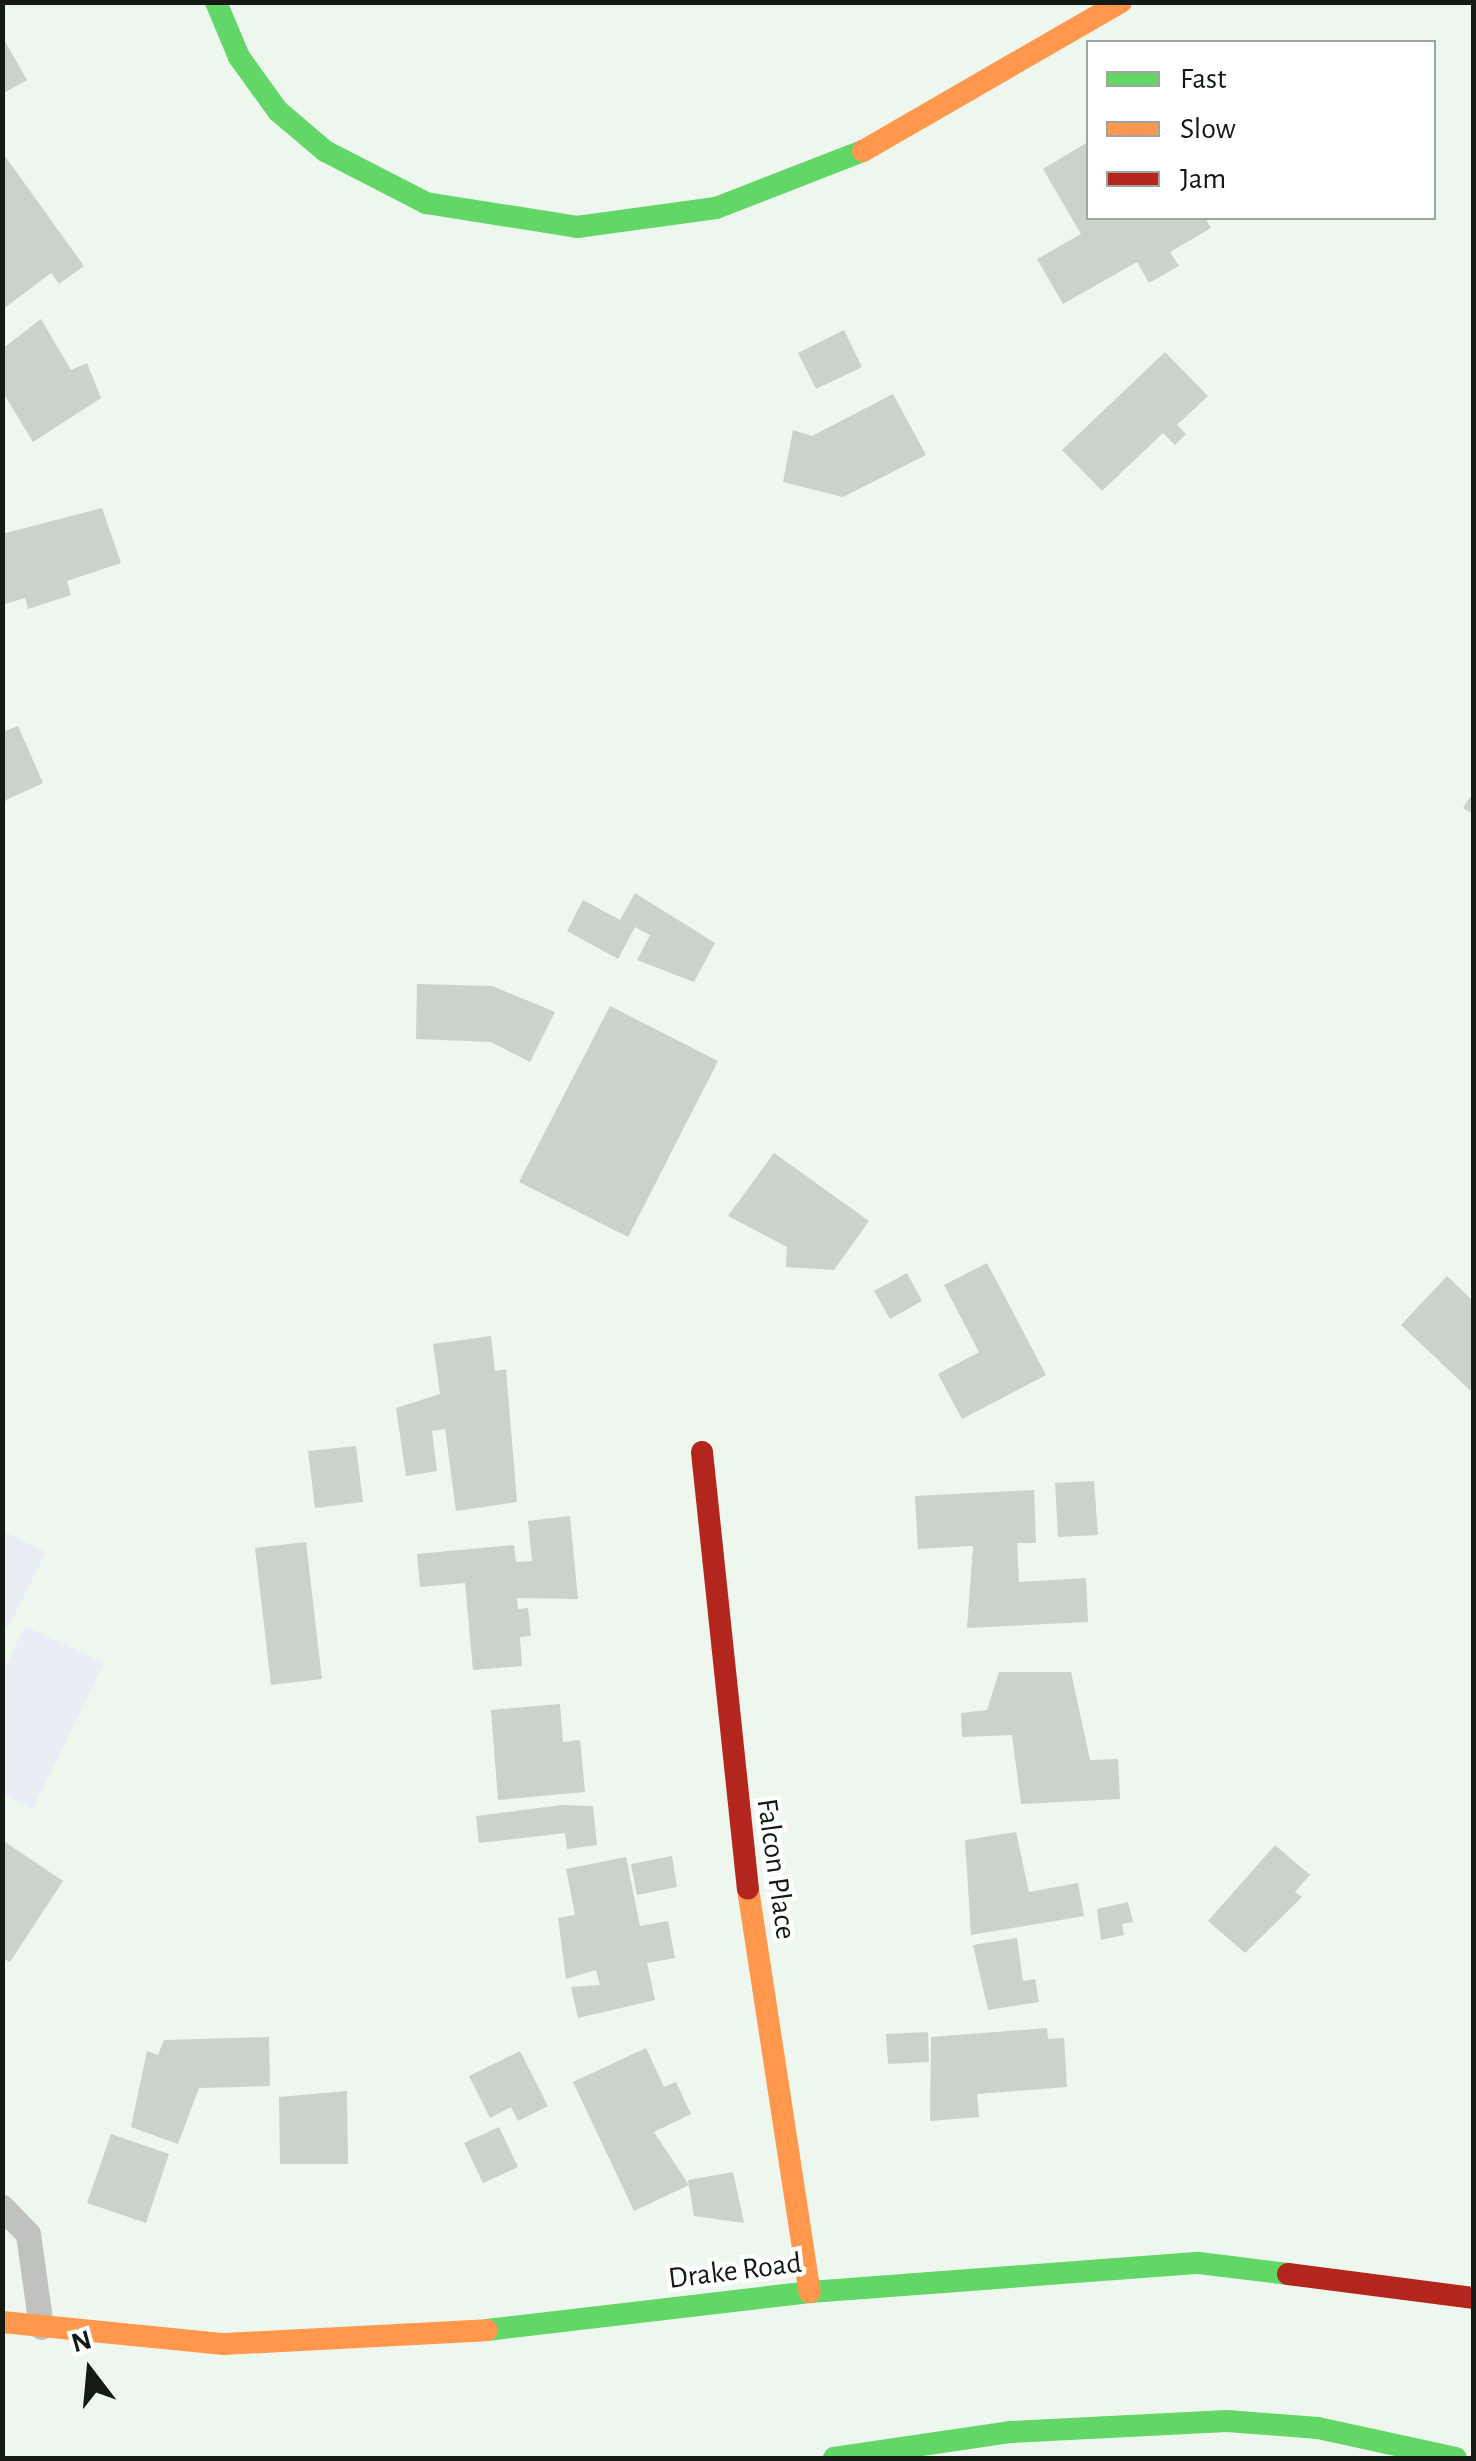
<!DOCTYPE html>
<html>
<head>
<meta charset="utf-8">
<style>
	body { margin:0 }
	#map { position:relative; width:1476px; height:2461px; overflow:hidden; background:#edf7ee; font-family:"Alegreya Sans",sans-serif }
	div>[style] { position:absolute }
	.green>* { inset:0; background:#e8edf6 }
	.building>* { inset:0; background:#c8d3c9 }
	.lane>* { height:25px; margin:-12.5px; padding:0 12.5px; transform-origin:12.5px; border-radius:12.5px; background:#bfc2bf }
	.fast>* { height:22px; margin:-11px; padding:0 11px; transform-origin:11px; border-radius:11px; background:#63d668 }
	.slow>* { height:22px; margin:-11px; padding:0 11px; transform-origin:11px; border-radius:11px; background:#ff974d }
	.jam>* { height:22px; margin:-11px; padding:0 11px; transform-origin:11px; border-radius:11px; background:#b3261e }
	span { translate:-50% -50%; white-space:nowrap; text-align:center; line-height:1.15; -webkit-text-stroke:9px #fff; paint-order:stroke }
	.street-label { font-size:30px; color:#131913 }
	.frame { position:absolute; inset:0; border:5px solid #131913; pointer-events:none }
	.legend { position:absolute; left:1086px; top:40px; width:350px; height:180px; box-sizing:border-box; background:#fff; border:2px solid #a1a3a1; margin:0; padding:12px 18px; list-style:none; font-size:30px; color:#131913 }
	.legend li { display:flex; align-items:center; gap:20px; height:50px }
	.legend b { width:50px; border:2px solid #a1a3a1 }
	.north { position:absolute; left:40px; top:2321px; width:100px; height:100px; -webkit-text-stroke:8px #fff; paint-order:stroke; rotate:344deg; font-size:28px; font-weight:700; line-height:40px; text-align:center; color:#131913 }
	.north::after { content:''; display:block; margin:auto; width:35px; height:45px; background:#131913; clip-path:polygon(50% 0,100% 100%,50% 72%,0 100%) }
</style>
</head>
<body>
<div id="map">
	<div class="green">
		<div style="clip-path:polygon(3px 1531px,46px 1552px,7px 1630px,2px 1628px)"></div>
		<div style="clip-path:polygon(25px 1626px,104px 1663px,33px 1809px,2px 1794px,3px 1672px)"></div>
	</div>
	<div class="building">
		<div style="clip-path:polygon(2px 36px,27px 80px,2px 94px)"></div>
		<div style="clip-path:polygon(1088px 142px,1088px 218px,1205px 218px,1211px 228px,1170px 252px,1179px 266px,1149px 283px,1137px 262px,1063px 304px,1037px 259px,1081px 234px,1043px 169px)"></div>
		<div style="clip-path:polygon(2px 152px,84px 266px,59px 284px,51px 273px,2px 310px)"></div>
		<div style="clip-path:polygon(41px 319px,71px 370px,87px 363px,101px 398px,33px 442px,2px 391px,2px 349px)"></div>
		<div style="clip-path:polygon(844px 330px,862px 367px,816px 389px,798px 353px)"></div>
		<div style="clip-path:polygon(1165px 352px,1208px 396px,1177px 425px,1186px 434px,1175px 445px,1163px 433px,1102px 491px,1062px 450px)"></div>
		<div style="clip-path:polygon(893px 394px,926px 455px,843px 497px,783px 482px,793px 430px,812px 436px)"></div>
		<div style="clip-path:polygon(102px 508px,121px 563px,67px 581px,71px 595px,28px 609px,25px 598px,2px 605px,2px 534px)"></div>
		<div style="clip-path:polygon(18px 726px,43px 783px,6px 800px,2px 812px,2px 732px)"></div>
		<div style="clip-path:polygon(1474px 791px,1474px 815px,1463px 808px)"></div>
		<div style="clip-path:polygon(635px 893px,715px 943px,694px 982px,637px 960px,650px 935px,635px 927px,618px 959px,567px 931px,583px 900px,620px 920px)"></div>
		<div style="clip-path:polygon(417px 984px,492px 986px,555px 1012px,530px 1062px,491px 1042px,416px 1039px)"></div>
		<div style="clip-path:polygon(610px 1006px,718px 1061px,628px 1237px,519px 1182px)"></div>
		<div style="clip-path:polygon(774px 1153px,869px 1221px,834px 1270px,786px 1267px,787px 1247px,728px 1216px)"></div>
		<div style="clip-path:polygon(987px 1263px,1046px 1375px,962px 1419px,938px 1374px,979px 1352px,944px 1285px)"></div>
		<div style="clip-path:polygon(907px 1273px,922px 1301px,890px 1319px,874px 1291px)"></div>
		<div style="clip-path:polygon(1447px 1276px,1474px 1302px,1474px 1394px,1401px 1325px)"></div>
		<div style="clip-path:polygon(491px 1336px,495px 1371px,506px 1369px,517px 1502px,456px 1511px,445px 1429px,432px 1431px,437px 1471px,406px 1476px,396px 1408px,440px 1394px,433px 1344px)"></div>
		<div style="clip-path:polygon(356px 1446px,363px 1502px,315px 1508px,308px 1451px)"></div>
		<div style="clip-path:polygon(1094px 1481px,1098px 1535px,1058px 1537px,1055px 1483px)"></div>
		<div style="clip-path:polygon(1034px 1490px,1036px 1543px,1017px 1543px,1019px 1582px,1086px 1578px,1088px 1622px,967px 1628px,973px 1546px,918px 1549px,915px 1496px)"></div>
		<div style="clip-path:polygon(570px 1516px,578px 1599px,517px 1598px,518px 1609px,528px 1608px,531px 1636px,520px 1637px,522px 1666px,473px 1670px,465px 1583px,420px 1587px,417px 1554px,514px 1545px,516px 1562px,532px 1561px,528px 1521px)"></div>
		<div style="clip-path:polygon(306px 1542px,322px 1679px,271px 1685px,255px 1548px)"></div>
		<div style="clip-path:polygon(999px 1672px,1071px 1672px,1090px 1760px,1118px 1759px,1120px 1799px,1021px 1804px,1012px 1735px,962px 1737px,961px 1713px,987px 1710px)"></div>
		<div style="clip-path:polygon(560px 1704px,563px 1742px,580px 1740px,585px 1792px,498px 1800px,491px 1710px)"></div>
		<div style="clip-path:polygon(562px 1805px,593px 1806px,597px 1845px,567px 1849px,565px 1833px,479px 1843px,476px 1816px)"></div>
		<div style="clip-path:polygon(1016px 1832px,1029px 1892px,1078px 1883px,1084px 1916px,971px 1935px,965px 1840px)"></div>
		<div style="clip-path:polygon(2px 1840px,63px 1881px,10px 1962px,2px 1958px)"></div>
		<div style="clip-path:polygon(1275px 1845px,1310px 1875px,1295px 1892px,1302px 1897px,1245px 1953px,1208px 1921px)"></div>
		<div style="clip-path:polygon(672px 1856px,677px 1887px,637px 1895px,631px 1864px)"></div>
		<div style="clip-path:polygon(626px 1857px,640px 1926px,668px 1921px,675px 1958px,647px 1963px,655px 2000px,578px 2018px,571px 1987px,600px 1985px,596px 1970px,566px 1979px,558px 1918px,575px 1915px,566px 1869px)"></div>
		<div style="clip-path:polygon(1128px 1902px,1133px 1922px,1122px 1924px,1124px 1935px,1101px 1940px,1097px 1909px)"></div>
		<div style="clip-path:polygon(1017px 1938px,1023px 1981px,1035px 1979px,1039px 2002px,988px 2010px,973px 1945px)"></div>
		<div style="clip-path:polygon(1047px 2028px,1048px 2039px,1064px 2038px,1067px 2087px,977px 2094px,979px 2117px,930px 2121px,931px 2037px)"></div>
		<div style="clip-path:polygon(928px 2032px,929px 2062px,888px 2064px,886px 2034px)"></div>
		<div style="clip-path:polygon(269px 2037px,270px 2086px,199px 2088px,178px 2144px,131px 2127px,147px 2051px,158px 2055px,164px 2040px)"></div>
		<div style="clip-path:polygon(646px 2048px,664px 2087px,676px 2082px,691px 2114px,654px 2132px,689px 2185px,634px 2211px,573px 2082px)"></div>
		<div style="clip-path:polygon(520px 2051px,548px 2106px,518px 2121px,511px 2107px,490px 2118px,469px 2076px)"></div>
		<div style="clip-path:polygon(347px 2091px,348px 2164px,280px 2164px,279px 2097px)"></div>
		<div style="clip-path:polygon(499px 2127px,518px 2167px,483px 2183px,464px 2143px)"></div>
		<div style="clip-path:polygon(111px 2134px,169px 2154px,146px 2223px,87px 2203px)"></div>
		<div style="clip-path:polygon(733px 2172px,744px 2223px,694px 2216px,688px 2180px)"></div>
	</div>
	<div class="lane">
		<div style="left:2px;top:2207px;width:37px;rotate:46deg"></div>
		<div style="left:28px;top:2234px;width:94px;rotate:82deg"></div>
	</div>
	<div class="fast">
		<div style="left:216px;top:2px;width:60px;rotate:67.3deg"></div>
		<div style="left:239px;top:57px;width:67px;rotate:54.2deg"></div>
		<div style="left:278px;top:111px;width:62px;rotate:40.4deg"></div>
		<div style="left:325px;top:151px;width:114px;rotate:27.2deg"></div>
		<div style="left:426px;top:203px;width:153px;rotate:9deg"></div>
		<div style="left:577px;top:227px;width:140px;rotate:-7.8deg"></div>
		<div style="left:716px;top:208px;width:158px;rotate:-21.2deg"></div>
		<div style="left:487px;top:2330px;width:325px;rotate:-6.7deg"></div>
		<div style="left:810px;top:2292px;width:390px;rotate:-4.3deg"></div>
		<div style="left:1199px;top:2263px;width:90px;rotate:7deg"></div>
		<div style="left:834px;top:2458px;width:179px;rotate:-8.4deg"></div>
		<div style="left:1011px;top:2432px;width:216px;rotate:-2.9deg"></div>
		<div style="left:1227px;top:2421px;width:91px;rotate:4.4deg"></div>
		<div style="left:1318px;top:2428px;width:141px;rotate:12.3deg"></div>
	</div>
	<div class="slow">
		<div style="left:863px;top:151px;width:298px;rotate:-30deg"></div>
		<div style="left:748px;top:1889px;width:408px;rotate:81.3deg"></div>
		<div style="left:2px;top:2322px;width:223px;rotate:5.7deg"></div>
		<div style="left:224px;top:2344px;width:263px;rotate:-3deg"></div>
	</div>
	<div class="jam">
		<div style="left:702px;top:1452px;width:439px;rotate:84deg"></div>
		<div style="left:1288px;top:2274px;width:188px;rotate:7.4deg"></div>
	</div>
	<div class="street-label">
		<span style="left:776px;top:1869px;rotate:82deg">Falcon Place</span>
		<span style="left:735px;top:2271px;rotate:-7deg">Drake Road</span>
	</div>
	<div class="frame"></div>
	<ul class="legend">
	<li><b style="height:12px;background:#63d668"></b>Fast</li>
	<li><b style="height:12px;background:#ff974d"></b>Slow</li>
	<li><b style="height:12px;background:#b3261e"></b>Jam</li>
	</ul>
	<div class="north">N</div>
</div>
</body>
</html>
